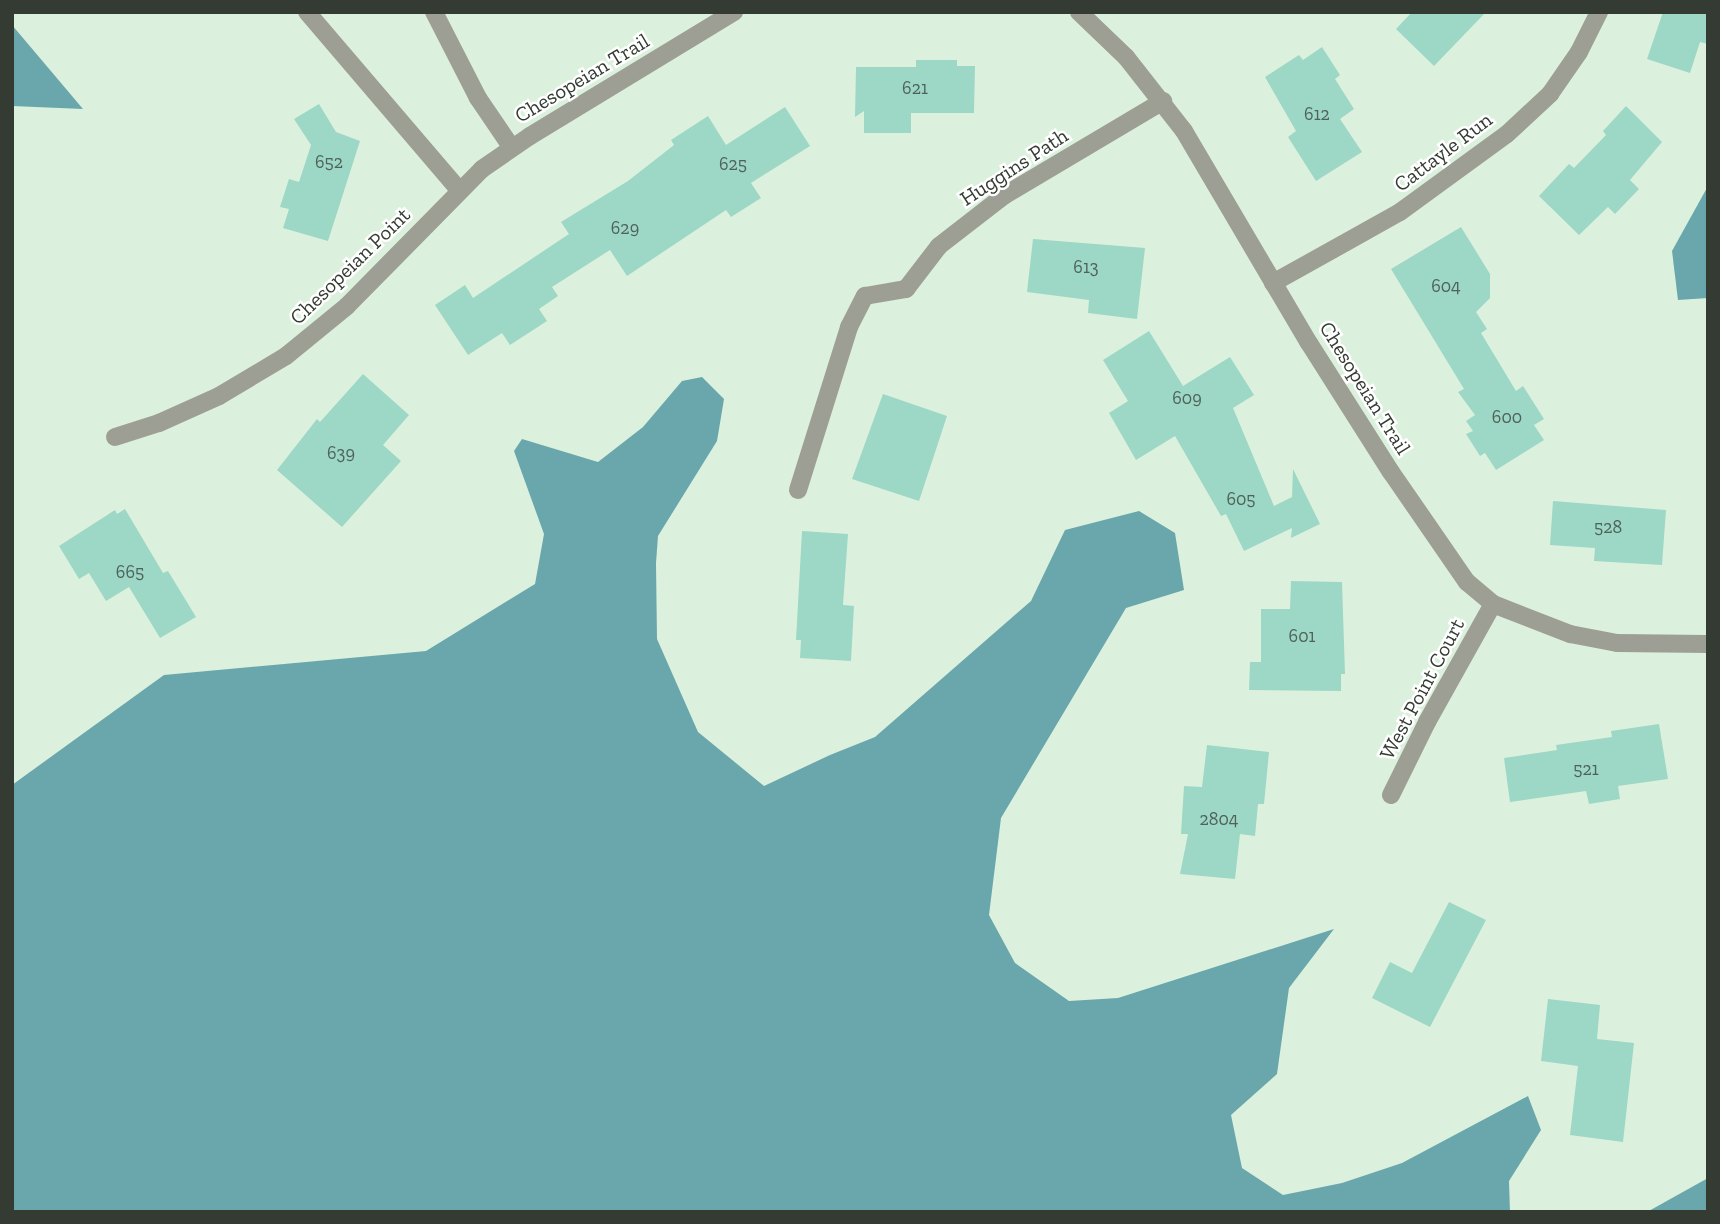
<!DOCTYPE html>
<html>
<head>
<meta charset="utf-8">
<style>
	body { margin:0 }
	#map { position:relative; width:1720px; height:1224px; overflow:hidden; background:#dcf1dd; font-family:"Zilla Slab",serif }
	div>[style] { position:absolute }
	.water>* { inset:0; background:#6aa7ad }
	.building>* { inset:0; background:#9dd7c6 }
	.service>* { height:18px; margin:-9px; padding:0 9px; transform-origin:9px; border-radius:9px; background:#9d9f95 }
	.minor>* { height:18px; margin:-9px; padding:0 9px; transform-origin:9px; border-radius:9px; background:#9d9f95 }
	span { translate:-50% -50%; white-space:nowrap; text-align:center; line-height:1.15; -webkit-text-stroke:5px #fff; paint-order:stroke }
	.number-label { font-size:18px; color:#4e6258 }
	.number-label span { -webkit-text-stroke-width:0 }
	.street-label { font-size:21px; color:#333b33 }
	.frame { position:absolute; inset:0; border:14px solid #333b33; pointer-events:none }
</style>
</head>
<body>
<div id="map">
	<div class="water">
		<div style="clip-path:polygon(12px 25px,83px 109px,12px 106px)"></div>
		<div style="clip-path:polygon(1708px 186px,1708px 298px,1678px 300px,1672px 251px)"></div>
		<div style="clip-path:polygon(702px 377px,724px 399px,717px 441px,658px 536px,656px 563px,657px 639px,698px 732px,764px 786px,830px 755px,875px 737px,1031px 601px,1065px 530px,1139px 511px,1175px 533px,1184px 590px,1126px 608px,1001px 818px,989px 915px,1015px 963px,1069px 1001px,1118px 998px,1334px 929px,1289px 988px,1277px 1074px,1231px 1115px,1242px 1168px,1283px 1195px,1342px 1183px,1402px 1163px,1528px 1096px,1541px 1130px,1509px 1181px,1510px 1212px,12px 1212px,12px 785px,164px 675px,426px 651px,535px 584px,544px 534px,514px 451px,522px 439px,598px 462px,643px 427px,682px 381px)"></div>
		<div style="clip-path:polygon(1708px 1178px,1708px 1212px,1647px 1212px)"></div>
	</div>
	<div class="building">
		<div style="clip-path:polygon(1412px 12px,1486px 12px,1434px 66px,1396px 29px)"></div>
		<div style="clip-path:polygon(1663px 12px,1708px 12px,1708px 44px,1700px 42px,1690px 73px,1647px 59px)"></div>
		<div style="clip-path:polygon(1322px 47px,1340px 75px,1335px 79px,1354px 109px,1340px 119px,1362px 152px,1316px 181px,1288px 137px,1296px 131px,1265px 77px,1299px 55px,1303px 60px)"></div>
		<div style="clip-path:polygon(916px 60px,957px 60px,957px 66px,975px 66px,974px 113px,911px 113px,911px 133px,864px 133px,864px 111px,855px 117px,856px 67px,916px 67px)"></div>
		<div style="clip-path:polygon(319px 104px,336px 132px,360px 141px,328px 241px,283px 228px,289px 209px,280px 207px,289px 179px,299px 182px,311px 145px,294px 119px)"></div>
		<div style="clip-path:polygon(1626px 106px,1662px 142px,1630px 180px,1639px 189px,1615px 214px,1608px 207px,1579px 235px,1539px 196px,1569px 164px,1574px 168px,1606px 135px,1603px 131px)"></div>
		<div style="clip-path:polygon(785px 107px,810px 146px,751px 183px,761px 198px,731px 217px,726px 210px,627px 276px,610px 250px,552px 287px,558px 296px,539px 309px,547px 321px,510px 345px,502px 333px,468px 355px,435px 305px,465px 285px,473px 298px,569px 234px,561px 222px,628px 181px,674px 145px,671px 140px,708px 116px,726px 145px)"></div>
		<div style="clip-path:polygon(1461px 227px,1490px 274px,1490px 298px,1476px 312px,1487px 329px,1481px 333px,1516px 391px,1523px 386px,1544px 419px,1534px 425px,1544px 440px,1496px 470px,1485px 453px,1480px 456px,1466px 434px,1473px 431px,1466px 421px,1475px 415px,1458px 392px,1464px 389px,1391px 269px)"></div>
		<div style="clip-path:polygon(1033px 239px,1145px 248px,1137px 319px,1088px 313px,1089px 300px,1027px 292px)"></div>
		<div style="clip-path:polygon(1149px 331px,1183px 386px,1230px 357px,1254px 395px,1233px 408px,1274px 506px,1292px 497px,1293px 469px,1320px 524px,1291px 538px,1292px 528px,1244px 551px,1226px 514px,1221px 516px,1175px 436px,1136px 460px,1109px 413px,1128px 401px,1103px 360px)"></div>
		<div style="clip-path:polygon(363px 374px,409px 415px,383px 445px,401px 461px,342px 527px,277px 470px,317px 419px,320px 422px)"></div>
		<div style="clip-path:polygon(883px 394px,947px 416px,919px 501px,852px 479px)"></div>
		<div style="clip-path:polygon(1553px 501px,1666px 510px,1662px 565px,1594px 561px,1595px 548px,1550px 545px)"></div>
		<div style="clip-path:polygon(125px 509px,163px 573px,168px 571px,196px 617px,160px 638px,129px 587px,106px 601px,89px 573px,79px 579px,59px 546px,115px 510px,117px 514px)"></div>
		<div style="clip-path:polygon(802px 531px,848px 534px,843px 605px,854px 606px,851px 661px,800px 658px,801px 640px,796px 640px)"></div>
		<div style="clip-path:polygon(1291px 581px,1342px 582px,1345px 674px,1341px 674px,1341px 691px,1249px 690px,1250px 662px,1261px 662px,1261px 609px,1290px 609px)"></div>
		<div style="clip-path:polygon(1659px 724px,1668px 779px,1618px 786px,1620px 799px,1589px 804px,1586px 791px,1510px 802px,1504px 758px,1557px 750px,1556px 745px,1612px 737px,1611px 731px)"></div>
		<div style="clip-path:polygon(1207px 745px,1269px 752px,1264px 804px,1258px 804px,1255px 836px,1240px 834px,1235px 879px,1180px 874px,1188px 834px,1181px 834px,1184px 786px,1202px 787px)"></div>
		<div style="clip-path:polygon(1449px 902px,1486px 920px,1430px 1027px,1372px 998px,1390px 962px,1412px 973px)"></div>
		<div style="clip-path:polygon(1548px 999px,1600px 1005px,1597px 1039px,1634px 1043px,1623px 1142px,1570px 1135px,1578px 1066px,1541px 1061px)"></div>
	</div>
	<div class="service">
		<div style="left:307px;top:12px;width:235px;rotate:49.5deg"></div>
		<div style="left:434px;top:12px;width:97px;rotate:62.9deg"></div>
		<div style="left:798px;top:490px;width:171px;rotate:-72.6deg"></div>
		<div style="left:849px;top:327px;width:35px;rotate:-63deg"></div>
		<div style="left:865px;top:296px;width:42px;rotate:-9.7deg"></div>
	</div>
	<div class="minor">
		<div style="left:1079px;top:12px;width:65px;rotate:43.8deg"></div>
		<div style="left:1126px;top:57px;width:94px;rotate:51.9deg"></div>
		<div style="left:1184px;top:131px;width:246px;rotate:59.5deg"></div>
		<div style="left:1309px;top:343px;width:153px;rotate:57.6deg"></div>
		<div style="left:1391px;top:472px;width:134px;rotate:55.4deg"></div>
		<div style="left:1467px;top:582px;width:34px;rotate:40deg"></div>
		<div style="left:1493px;top:604px;width:83px;rotate:21.3deg"></div>
		<div style="left:1570px;top:634px;width:48px;rotate:10.8deg"></div>
		<div style="left:1617px;top:643px;width:91px;rotate:0.6deg"></div>
		<div style="left:478px;top:98px;width:60px;rotate:55.8deg"></div>
		<div style="left:1273px;top:283px;width:145px;rotate:-29.2deg"></div>
		<div style="left:1400px;top:212px;width:132px;rotate:-36.1deg"></div>
		<div style="left:1507px;top:134px;width:59px;rotate:-42.9deg"></div>
		<div style="left:1550px;top:94px;width:51px;rotate:-55.4deg"></div>
		<div style="left:1579px;top:52px;width:45px;rotate:-63.4deg"></div>
		<div style="left:906px;top:289px;width:54px;rotate:-52.5deg"></div>
		<div style="left:939px;top:246px;width:83px;rotate:-37.7deg"></div>
		<div style="left:1005px;top:195px;width:184px;rotate:-30.7deg"></div>
		<div style="left:115px;top:437px;width:46px;rotate:-17.7deg"></div>
		<div style="left:159px;top:423px;width:66px;rotate:-24.2deg"></div>
		<div style="left:219px;top:396px;width:78px;rotate:-30.8deg"></div>
		<div style="left:286px;top:356px;width:79px;rotate:-39.3deg"></div>
		<div style="left:347px;top:306px;width:192px;rotate:-45.4deg"></div>
		<div style="left:482px;top:169px;width:58px;rotate:-34.5deg"></div>
		<div style="left:530px;top:136px;width:239px;rotate:-31.3deg"></div>
		<div style="left:1391px;top:795px;width:81px;rotate:-63.7deg"></div>
		<div style="left:1427px;top:722px;width:135px;rotate:-60.8deg"></div>
	</div>
	<div class="number-label">
		<span style="left:915px;top:88px">621</span>
		<span style="left:1317px;top:114px">612</span>
		<span style="left:329px;top:162px">652</span>
		<span style="left:733px;top:164px">625</span>
		<span style="left:625px;top:228px">629</span>
		<span style="left:1086px;top:267px">613</span>
		<span style="left:1446px;top:286px">604</span>
		<span style="left:1187px;top:398px">609</span>
		<span style="left:1507px;top:417px">600</span>
		<span style="left:341px;top:453px">639</span>
		<span style="left:1241px;top:499px">605</span>
		<span style="left:1608px;top:527px">528</span>
		<span style="left:130px;top:572px">665</span>
		<span style="left:1302px;top:636px">601</span>
		<span style="left:1586px;top:769px">521</span>
		<span style="left:1219px;top:819px">2804</span>
	</div>
	<div class="street-label">
		<span style="left:582px;top:78px;rotate:-31deg">Chesopeian Trail</span>
		<span style="left:1443px;top:152px;rotate:-37deg">Cattayle Run</span>
		<span style="left:1014px;top:167px;rotate:-33deg">Huggins Path</span>
		<span style="left:350px;top:266px;rotate:-44deg">Chesopeian Point</span>
		<span style="left:1365px;top:388px;rotate:58deg">Chesopeian Trail</span>
		<span style="left:1422px;top:689px;rotate:-62deg">West Point Court</span>
	</div>
	<div class="frame"></div>
</div>
</body>
</html>
